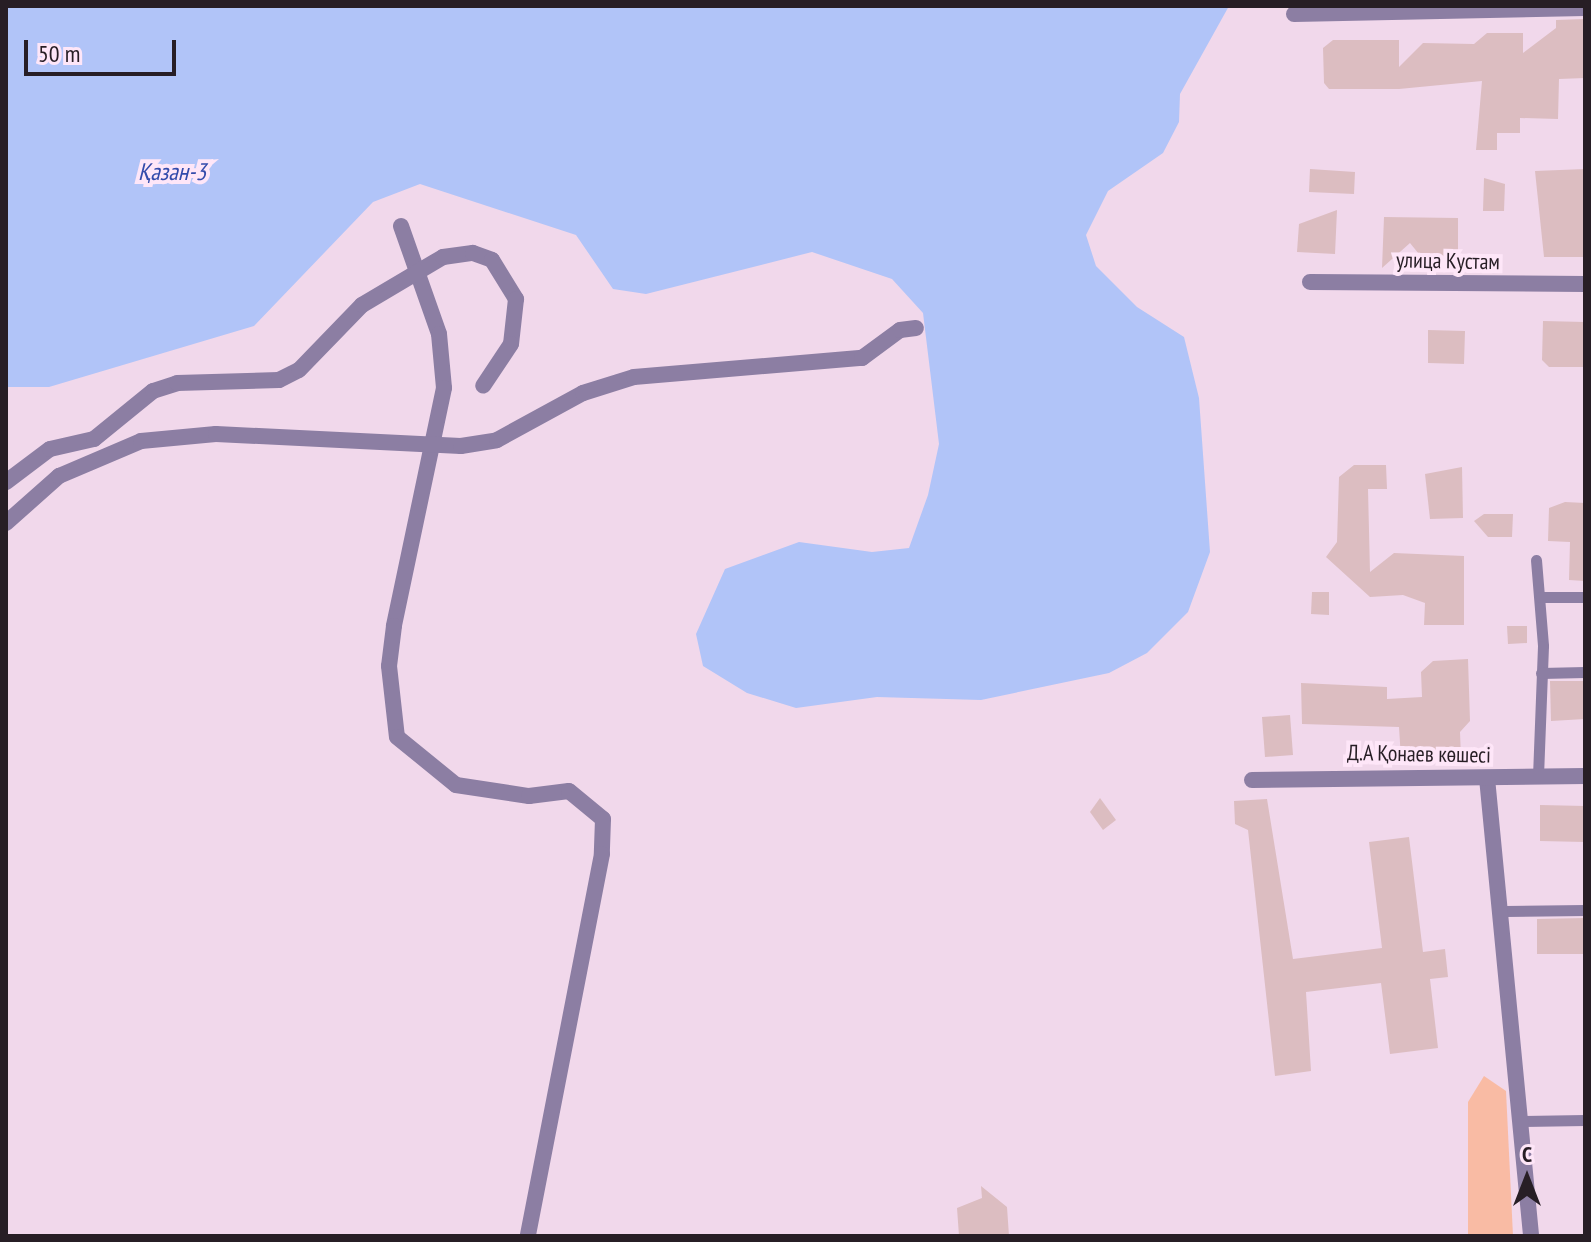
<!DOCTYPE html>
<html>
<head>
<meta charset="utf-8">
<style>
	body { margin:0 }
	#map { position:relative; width:1591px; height:1242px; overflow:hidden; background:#f1d8eb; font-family:"PT Sans Narrow",sans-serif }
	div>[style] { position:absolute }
	.green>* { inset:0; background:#f9bba4 }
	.water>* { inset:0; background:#b1c4f8 }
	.building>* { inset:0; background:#dcbdc1 }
	.lane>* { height:11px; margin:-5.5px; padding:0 5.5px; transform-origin:5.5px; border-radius:5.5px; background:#8c7ea3 }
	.street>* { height:16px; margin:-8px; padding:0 8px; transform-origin:8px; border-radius:8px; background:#8c7ea3 }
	span { translate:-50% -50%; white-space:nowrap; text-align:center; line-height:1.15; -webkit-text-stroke:8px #fee6f8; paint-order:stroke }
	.street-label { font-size:22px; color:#271e25 }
	.water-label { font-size:24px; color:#334bab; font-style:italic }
	.frame { position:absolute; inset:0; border:8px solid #271e25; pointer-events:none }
	.north { position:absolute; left:1487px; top:1138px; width:80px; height:80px; -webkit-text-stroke:6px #fee6f8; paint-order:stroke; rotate:0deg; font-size:22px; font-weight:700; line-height:32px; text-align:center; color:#271e25 }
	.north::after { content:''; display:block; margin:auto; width:28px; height:36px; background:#271e25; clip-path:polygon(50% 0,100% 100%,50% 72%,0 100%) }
	.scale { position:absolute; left:24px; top:40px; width:152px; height:36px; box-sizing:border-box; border:4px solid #271e25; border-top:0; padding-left:10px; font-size:24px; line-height:28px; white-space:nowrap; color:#271e25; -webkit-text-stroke:6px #fee6f8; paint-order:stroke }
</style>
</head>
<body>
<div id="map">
	<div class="green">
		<div style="clip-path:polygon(1484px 1076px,1506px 1091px,1513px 1236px,1468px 1236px,1468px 1102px)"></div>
	</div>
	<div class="water">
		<div style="clip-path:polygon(6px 6px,1229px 6px,1180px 94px,1179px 122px,1163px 153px,1108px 191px,1086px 235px,1096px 266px,1137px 307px,1184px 337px,1199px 398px,1210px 552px,1188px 612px,1147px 653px,1109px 673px,981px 700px,877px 697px,796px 708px,747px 693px,703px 666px,696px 634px,725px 569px,799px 542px,872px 552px,909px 548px,928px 495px,939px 444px,923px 313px,892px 279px,812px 252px,646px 294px,613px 289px,576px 235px,420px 184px,373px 202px,254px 326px,49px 387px,6px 387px)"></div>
	</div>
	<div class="building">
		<div style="clip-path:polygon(1584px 19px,1585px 78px,1559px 79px,1558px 119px,1520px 118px,1520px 133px,1497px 133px,1497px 150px,1476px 150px,1482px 81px,1399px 89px,1329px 89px,1324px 83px,1323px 48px,1333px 40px,1399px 40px,1399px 67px,1423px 43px,1474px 44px,1487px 33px,1523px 33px,1523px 53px,1556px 28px,1556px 20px)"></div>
		<div style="clip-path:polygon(1310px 169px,1355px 172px,1354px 194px,1309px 192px)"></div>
		<div style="clip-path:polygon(1585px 169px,1585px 257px,1544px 257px,1535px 171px)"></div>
		<div style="clip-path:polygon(1484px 178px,1505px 184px,1504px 211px,1483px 211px)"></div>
		<div style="clip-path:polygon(1337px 210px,1335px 254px,1297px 252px,1299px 224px)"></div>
		<div style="clip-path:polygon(1384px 217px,1458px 218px,1458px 254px,1423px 259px,1410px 243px,1382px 268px)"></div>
		<div style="clip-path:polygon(1543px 321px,1585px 322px,1585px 367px,1549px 367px,1542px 360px)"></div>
		<div style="clip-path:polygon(1428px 330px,1465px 331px,1464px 364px,1428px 363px)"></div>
		<div style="clip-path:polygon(1354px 465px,1386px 465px,1387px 489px,1368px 489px,1370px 572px,1394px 553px,1464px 556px,1464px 625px,1424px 625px,1425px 603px,1403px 595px,1370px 597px,1326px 557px,1337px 542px,1339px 477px)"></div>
		<div style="clip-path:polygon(1462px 467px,1463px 518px,1430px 519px,1425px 474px)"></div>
		<div style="clip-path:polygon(1565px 502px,1585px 503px,1585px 581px,1569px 580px,1570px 542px,1548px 541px,1549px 508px)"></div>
		<div style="clip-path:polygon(1484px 514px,1513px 514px,1512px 537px,1488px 537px,1474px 521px)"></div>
		<div style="clip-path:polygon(1312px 592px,1329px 592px,1329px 615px,1311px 614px)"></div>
		<div style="clip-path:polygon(1507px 626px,1527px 626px,1527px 643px,1508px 644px)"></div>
		<div style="clip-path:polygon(1468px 659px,1470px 721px,1460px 732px,1461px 757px,1401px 759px,1399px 727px,1302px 724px,1301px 683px,1387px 687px,1387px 699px,1422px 697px,1421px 672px,1433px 661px)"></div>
		<div style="clip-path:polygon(1550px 681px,1585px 681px,1585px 719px,1551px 721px)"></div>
		<div style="clip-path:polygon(1290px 715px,1293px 755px,1265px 757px,1262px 717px)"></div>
		<div style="clip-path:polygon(1100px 798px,1116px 820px,1103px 830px,1090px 812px)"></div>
		<div style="clip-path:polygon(1267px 799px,1293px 959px,1382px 948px,1369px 842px,1409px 837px,1423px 952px,1445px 949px,1448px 977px,1430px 979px,1438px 1048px,1390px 1054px,1381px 983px,1306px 992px,1311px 1071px,1275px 1076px,1248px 830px,1235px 824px,1234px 801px)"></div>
		<div style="clip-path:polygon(1540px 805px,1585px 806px,1585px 842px,1540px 841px)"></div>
		<div style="clip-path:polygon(1585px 918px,1585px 954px,1537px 954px,1537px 919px)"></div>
		<div style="clip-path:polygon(981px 1186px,1007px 1207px,1009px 1236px,959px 1236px,957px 1208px,982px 1198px)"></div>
	</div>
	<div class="lane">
		<div style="left:1536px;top:560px;width:86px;rotate:85.3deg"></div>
		<div style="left:1543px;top:646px;width:131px;rotate:92.2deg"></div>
		<div style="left:1541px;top:597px;width:44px"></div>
		<div style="left:1541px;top:673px;width:44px;rotate:-1.3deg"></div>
		<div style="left:1505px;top:911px;width:80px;rotate:-0.7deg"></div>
		<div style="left:1523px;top:1121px;width:62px;rotate:-0.9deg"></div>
	</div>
	<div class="street">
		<div style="left:1294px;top:14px;width:291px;rotate:-1.2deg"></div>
		<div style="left:401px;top:226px;width:114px;rotate:70.6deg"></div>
		<div style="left:439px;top:334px;width:54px;rotate:84.7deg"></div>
		<div style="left:444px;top:388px;width:243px;rotate:101.9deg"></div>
		<div style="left:394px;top:626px;width:40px;rotate:97.1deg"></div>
		<div style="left:389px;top:666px;width:71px;rotate:83.6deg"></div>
		<div style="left:397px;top:737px;width:76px;rotate:39.1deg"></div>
		<div style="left:456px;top:785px;width:74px;rotate:8.6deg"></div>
		<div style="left:529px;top:796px;width:40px;rotate:-7.1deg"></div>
		<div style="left:569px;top:791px;width:44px;rotate:39.5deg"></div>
		<div style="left:603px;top:819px;width:35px;rotate:92deg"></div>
		<div style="left:602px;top:854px;width:389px;rotate:101deg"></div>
		<div style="left:1310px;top:282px;width:275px;rotate:0.4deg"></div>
		<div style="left:6px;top:482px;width:55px;rotate:-36.9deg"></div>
		<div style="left:50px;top:449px;width:45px;rotate:-12.8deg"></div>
		<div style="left:94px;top:439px;width:76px;rotate:-39.1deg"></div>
		<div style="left:153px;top:391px;width:25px;rotate:-18deg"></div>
		<div style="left:177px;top:383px;width:102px;rotate:-1.7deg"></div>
		<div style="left:279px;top:380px;width:22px;rotate:-27deg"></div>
		<div style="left:299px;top:370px;width:91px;rotate:-45.9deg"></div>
		<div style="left:362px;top:305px;width:94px;rotate:-30.7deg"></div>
		<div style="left:443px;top:257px;width:30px;rotate:-8deg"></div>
		<div style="left:473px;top:253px;width:20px;rotate:20deg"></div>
		<div style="left:492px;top:260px;width:46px;rotate:58.4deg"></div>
		<div style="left:516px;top:299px;width:45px;rotate:96.3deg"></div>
		<div style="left:511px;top:344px;width:50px;rotate:123.7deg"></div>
		<div style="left:6px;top:523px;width:71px;rotate:-41.6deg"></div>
		<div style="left:59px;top:476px;width:89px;rotate:-23.1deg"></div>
		<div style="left:141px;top:441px;width:75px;rotate:-5.3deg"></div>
		<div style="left:216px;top:434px;width:245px;rotate:2.8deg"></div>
		<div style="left:461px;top:446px;width:36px;rotate:-9deg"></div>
		<div style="left:497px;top:440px;width:98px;rotate:-28.7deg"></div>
		<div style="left:583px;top:393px;width:53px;rotate:-17.4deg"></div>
		<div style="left:634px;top:377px;width:229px;rotate:-4.8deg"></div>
		<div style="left:862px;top:358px;width:47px;rotate:-36.4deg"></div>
		<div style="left:900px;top:330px;width:16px;rotate:-7deg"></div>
		<div style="left:1487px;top:778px;width:460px;rotate:84.5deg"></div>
		<div style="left:1252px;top:780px;width:333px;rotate:-0.7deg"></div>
	</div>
	<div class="street-label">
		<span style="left:1448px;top:261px;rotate:1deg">улица Кустам</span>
		<span style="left:1419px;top:754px;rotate:1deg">Д.А Қонаев көшесі</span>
	</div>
	<div class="water-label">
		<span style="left:172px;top:172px">Қазан-3</span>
	</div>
	<div class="frame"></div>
	<div class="north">С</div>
	<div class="scale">50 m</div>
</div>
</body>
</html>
